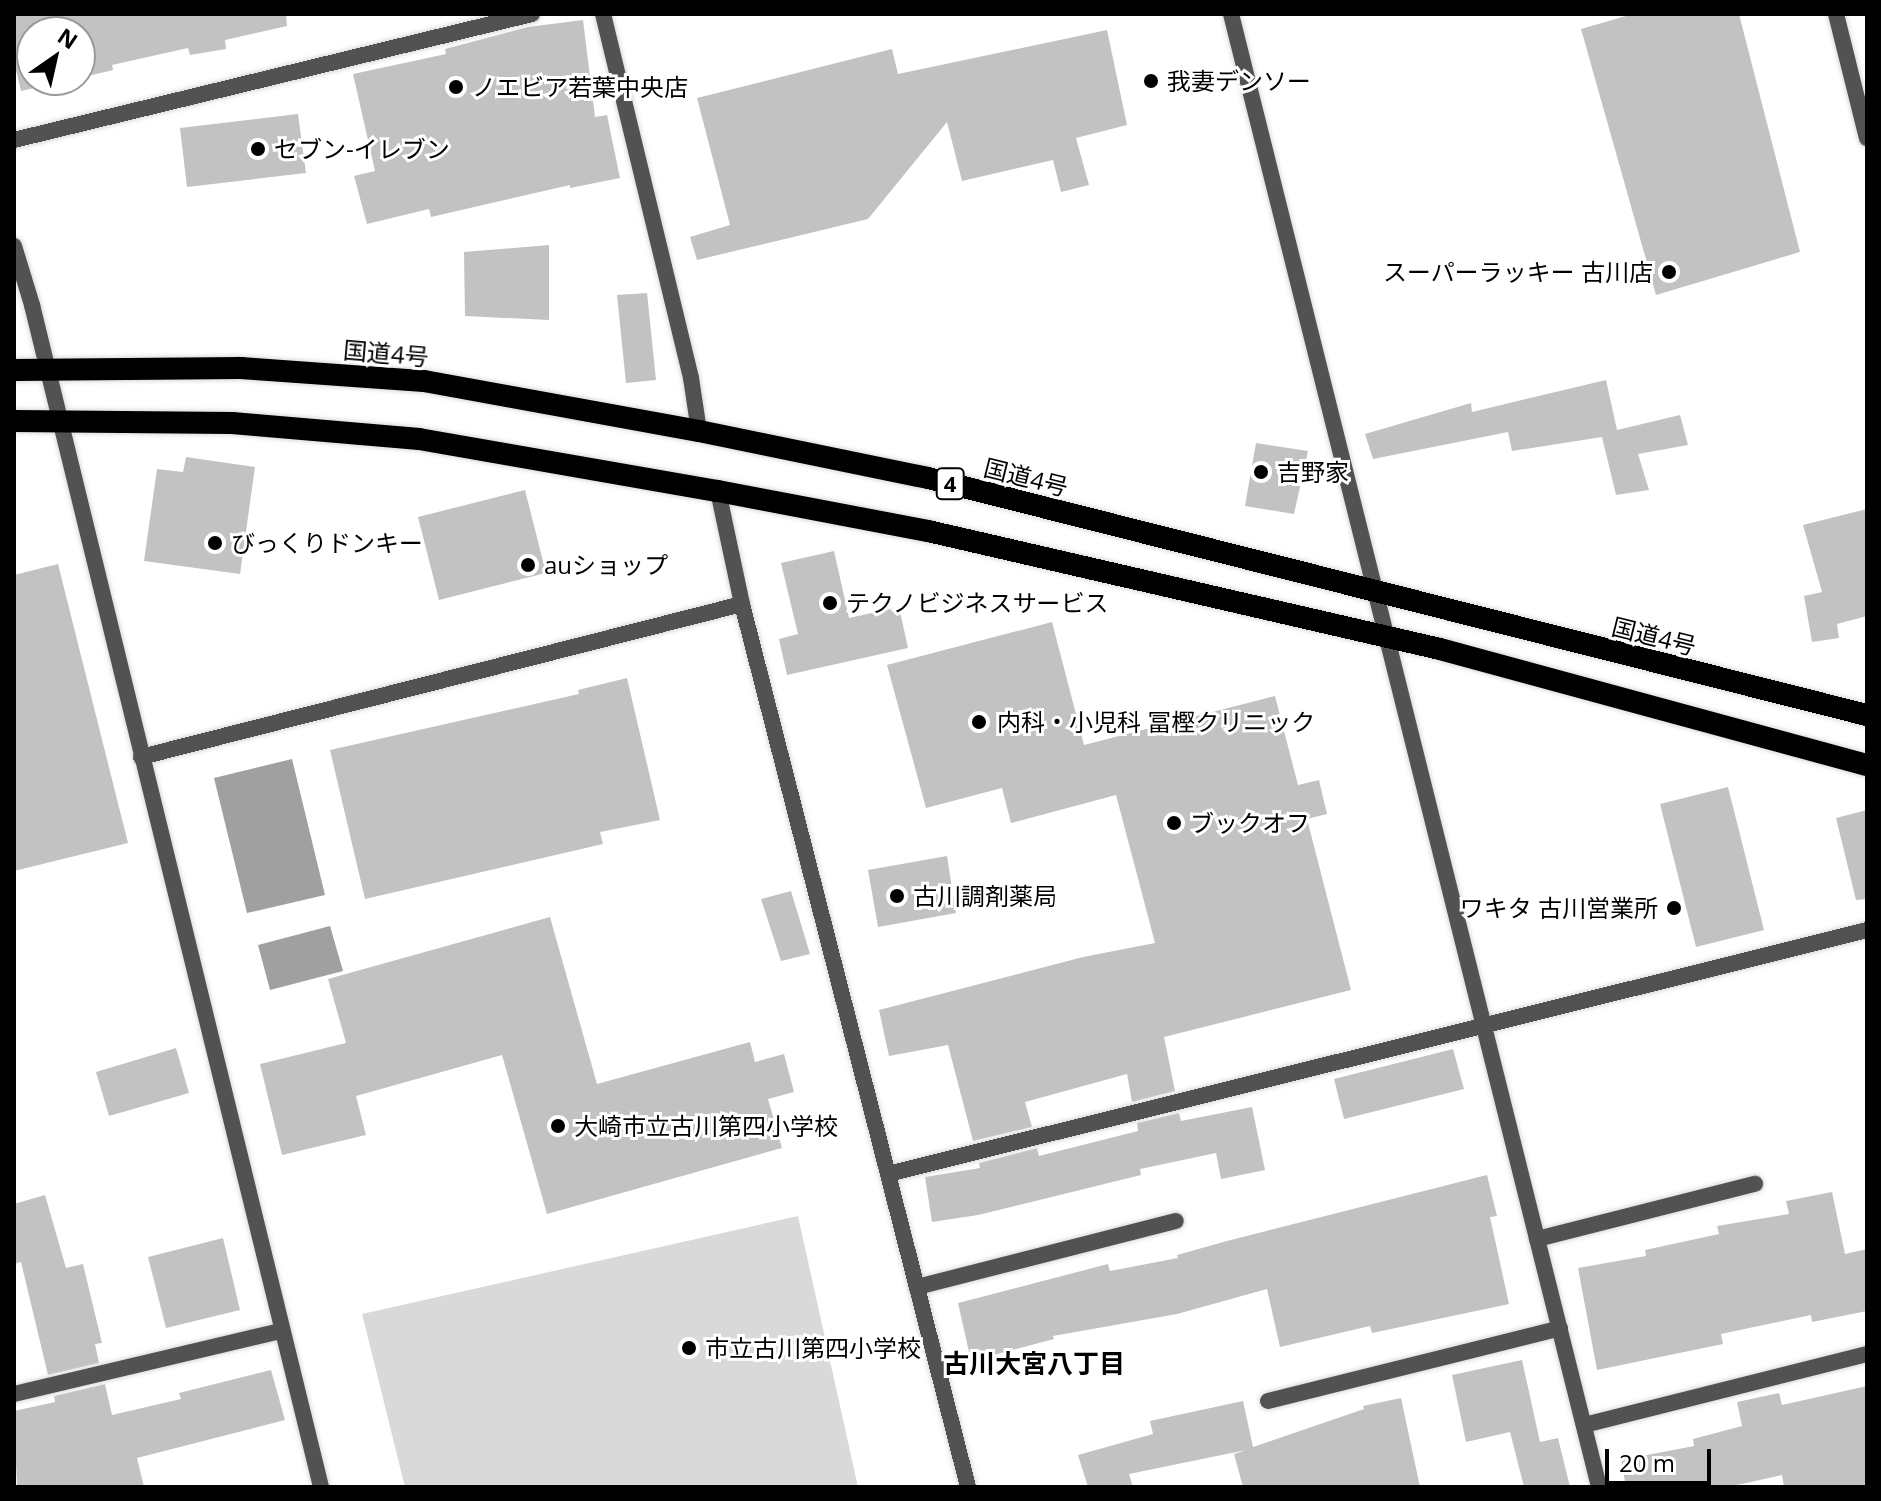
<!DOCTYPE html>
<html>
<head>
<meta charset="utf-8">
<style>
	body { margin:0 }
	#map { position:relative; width:1881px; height:1501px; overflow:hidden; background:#fff; font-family:"Open Sans","Noto Sans JP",sans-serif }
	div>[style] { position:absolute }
	.green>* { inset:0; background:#d9d9d9 }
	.water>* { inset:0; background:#a0a0a0 }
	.building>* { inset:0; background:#c2c2c2 }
	.roads { filter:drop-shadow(0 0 2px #dbdbdb) drop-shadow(0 0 2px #dbdbdb) }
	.minor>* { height:16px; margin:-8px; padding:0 8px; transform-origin:8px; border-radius:8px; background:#525252 }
	.trunk>* { height:22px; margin:-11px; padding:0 11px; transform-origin:11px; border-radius:11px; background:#000 }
	.dots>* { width:22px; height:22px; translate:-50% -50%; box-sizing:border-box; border:4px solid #fff; border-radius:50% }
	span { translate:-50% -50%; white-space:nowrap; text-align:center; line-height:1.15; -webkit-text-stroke:6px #fff; paint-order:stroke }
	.shield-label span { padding:2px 6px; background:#fff; border:2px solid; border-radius:6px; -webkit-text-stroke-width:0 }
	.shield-label { font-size:22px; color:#000; font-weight:700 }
	.poi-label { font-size:24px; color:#000 }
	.left { translate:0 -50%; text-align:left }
	.right { translate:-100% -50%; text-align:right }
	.street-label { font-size:24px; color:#000 }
	.neighbourhood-label { font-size:26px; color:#000; font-weight:700 }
	.frame { position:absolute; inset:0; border:16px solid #000; pointer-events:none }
	.north { position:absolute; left:16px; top:16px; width:80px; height:80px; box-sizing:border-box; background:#fff; border:2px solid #999; border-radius:50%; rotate:34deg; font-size:22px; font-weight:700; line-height:32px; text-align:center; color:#000 }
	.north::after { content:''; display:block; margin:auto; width:28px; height:36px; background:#000; clip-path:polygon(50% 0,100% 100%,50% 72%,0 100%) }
	.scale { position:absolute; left:1605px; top:1449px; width:106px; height:36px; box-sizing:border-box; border:4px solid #000; border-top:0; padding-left:10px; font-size:24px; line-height:28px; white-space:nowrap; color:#000; -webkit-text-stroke:6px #fff; paint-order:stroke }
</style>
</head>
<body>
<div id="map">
	<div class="green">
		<div style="clip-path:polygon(798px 1216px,858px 1487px,405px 1487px,362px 1314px)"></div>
	</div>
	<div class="water">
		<div style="clip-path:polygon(292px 759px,325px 895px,247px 913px,214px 778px)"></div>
		<div style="clip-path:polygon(330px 926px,343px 971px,270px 990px,258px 945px)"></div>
	</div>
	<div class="building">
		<div style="clip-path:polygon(14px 14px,286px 14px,287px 26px,225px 40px,226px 49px,190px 55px,188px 48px,112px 65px,113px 70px,80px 78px,80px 32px,32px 32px,32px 80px,69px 80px,21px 91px,14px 62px)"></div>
		<div style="clip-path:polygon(1633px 14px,1739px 14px,1800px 252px,1656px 295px,1581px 29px)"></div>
		<div style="clip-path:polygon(583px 20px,595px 117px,607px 115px,620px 178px,570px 188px,570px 185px,431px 217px,429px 209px,367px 224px,354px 176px,375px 171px,353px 74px,446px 54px,445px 49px,528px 27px)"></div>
		<div style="clip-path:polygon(1107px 30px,1127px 125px,1076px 138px,1089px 185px,1061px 192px,1053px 160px,962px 181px,947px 122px,868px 219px,697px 260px,690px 237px,730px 225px,697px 98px,892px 49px,898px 74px)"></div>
		<div style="clip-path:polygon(298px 114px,306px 173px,187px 187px,180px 128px)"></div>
		<div style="clip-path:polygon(549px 245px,549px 320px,465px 316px,464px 252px)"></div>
		<div style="clip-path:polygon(647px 293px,656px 380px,626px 383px,617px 295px)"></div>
		<div style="clip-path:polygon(1606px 380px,1617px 430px,1680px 415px,1688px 445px,1638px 454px,1649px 490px,1616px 495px,1602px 437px,1512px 451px,1508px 432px,1373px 459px,1365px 434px,1471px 403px,1472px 412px)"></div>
		<div style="clip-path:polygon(1256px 443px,1308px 451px,1294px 514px,1245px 506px)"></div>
		<div style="clip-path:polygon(186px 457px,255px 467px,240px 574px,144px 561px,157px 469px,183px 472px)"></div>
		<div style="clip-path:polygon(525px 490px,546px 573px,439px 600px,418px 517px)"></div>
		<div style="clip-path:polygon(1867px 509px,1867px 616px,1837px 624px,1839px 638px,1812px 642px,1804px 596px,1822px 592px,1803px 525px)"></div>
		<div style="clip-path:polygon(834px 551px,849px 618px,899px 607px,908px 648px,787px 675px,779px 639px,798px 634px,781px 563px)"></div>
		<div style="clip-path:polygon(58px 564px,128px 843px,14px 871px,14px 575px)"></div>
		<div style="clip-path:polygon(1052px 622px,1084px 745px,1275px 696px,1298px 785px,1319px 780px,1327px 814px,1307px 819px,1351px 990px,1164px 1037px,1175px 1091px,1132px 1102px,1127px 1074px,1025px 1102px,1032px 1127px,973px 1141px,948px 1045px,889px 1056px,879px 1010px,1083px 957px,1155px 943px,1116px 795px,1011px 823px,1002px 788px,926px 808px,887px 665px)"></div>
		<div style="clip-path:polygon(627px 678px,660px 820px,600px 832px,603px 844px,365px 899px,330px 750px,579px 694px,578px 690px)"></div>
		<div style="clip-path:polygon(1728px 787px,1764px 930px,1696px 947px,1660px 804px)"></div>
		<div style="clip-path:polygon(1867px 810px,1867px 899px,1856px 900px,1836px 818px)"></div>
		<div style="clip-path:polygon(947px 856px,956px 913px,878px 927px,868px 870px)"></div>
		<div style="clip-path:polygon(791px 891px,810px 954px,781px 961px,761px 899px)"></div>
		<div style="clip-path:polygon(550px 917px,597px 1084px,750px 1042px,755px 1062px,784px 1054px,794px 1092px,768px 1099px,782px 1148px,547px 1214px,502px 1055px,356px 1096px,366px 1135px,282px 1155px,260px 1064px,346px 1043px,328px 979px)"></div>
		<div style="clip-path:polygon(176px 1048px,189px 1093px,109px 1116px,96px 1072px)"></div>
		<div style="clip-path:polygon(1453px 1049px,1464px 1089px,1344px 1119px,1334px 1079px)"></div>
		<div style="clip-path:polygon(1252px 1107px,1265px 1170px,1221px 1179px,1216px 1153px,1140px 1169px,1141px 1175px,978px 1215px,932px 1222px,925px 1177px,980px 1168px,979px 1163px,1037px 1148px,1039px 1156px,1138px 1131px,1137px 1123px,1179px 1113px,1181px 1121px)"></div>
		<div style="clip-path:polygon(1487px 1175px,1497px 1216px,1490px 1217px,1509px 1304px,1372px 1333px,1370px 1326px,1280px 1347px,1267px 1289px,1177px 1314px,1053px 1336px,1054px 1339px,971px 1361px,958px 1303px,1108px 1264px,1110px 1271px,1178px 1258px,1177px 1255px,1227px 1241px)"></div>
		<div style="clip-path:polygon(1832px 1192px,1845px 1254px,1867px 1249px,1867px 1311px,1812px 1322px,1811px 1315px,1721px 1334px,1723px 1344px,1597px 1370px,1578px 1268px,1646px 1256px,1645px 1250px,1719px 1234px,1717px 1226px,1789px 1214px,1786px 1201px)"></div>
		<div style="clip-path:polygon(45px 1195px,66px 1268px,83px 1264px,102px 1343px,95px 1344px,99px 1363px,48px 1375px,21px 1262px,14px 1264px,14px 1204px)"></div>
		<div style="clip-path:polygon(223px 1238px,240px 1310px,166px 1328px,148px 1257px)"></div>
		<div style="clip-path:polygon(1522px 1360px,1540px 1442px,1558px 1438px,1570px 1487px,1524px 1487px,1510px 1432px,1466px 1442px,1452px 1375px)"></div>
		<div style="clip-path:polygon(271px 1370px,285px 1420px,137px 1458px,144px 1487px,17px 1487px,14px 1411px,55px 1402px,54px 1396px,105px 1384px,112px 1415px,181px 1399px,179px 1393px)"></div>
		<div style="clip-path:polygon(1867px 1386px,1867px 1487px,1784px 1487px,1782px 1475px,1728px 1487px,1626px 1487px,1621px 1460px,1694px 1446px,1693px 1439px,1742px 1426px,1737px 1402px,1779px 1393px,1782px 1405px)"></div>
		<div style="clip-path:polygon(1401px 1398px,1420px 1487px,1243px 1487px,1234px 1454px,1246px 1450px,1129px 1474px,1133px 1487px,1088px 1487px,1078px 1455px,1153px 1434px,1150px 1421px,1243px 1401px,1253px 1447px,1364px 1409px,1363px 1406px)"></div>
	</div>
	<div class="roads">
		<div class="minor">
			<div style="left:603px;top:14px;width:374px;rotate:76.4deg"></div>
			<div style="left:691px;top:378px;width:54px;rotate:81.4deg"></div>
			<div style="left:1231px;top:14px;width:1518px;rotate:75.97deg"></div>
			<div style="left:1836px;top:14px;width:128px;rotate:76deg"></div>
			<div style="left:14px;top:140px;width:533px;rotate:-13.67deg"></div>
			<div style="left:14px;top:246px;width:62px;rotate:73deg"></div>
			<div style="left:32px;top:305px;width:1217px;rotate:76.26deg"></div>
			<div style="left:718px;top:491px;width:116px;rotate:78deg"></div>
			<div style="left:742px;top:604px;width:911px;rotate:75.64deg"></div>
			<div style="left:141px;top:757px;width:620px;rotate:-14.28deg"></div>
			<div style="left:888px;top:1174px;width:1009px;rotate:-13.99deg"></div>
			<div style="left:1537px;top:1239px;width:225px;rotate:-14.2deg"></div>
			<div style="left:917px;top:1287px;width:267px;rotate:-14.3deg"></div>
			<div style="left:14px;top:1394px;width:274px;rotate:-13.3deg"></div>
			<div style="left:1268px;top:1401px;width:301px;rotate:-14deg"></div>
			<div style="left:1584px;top:1425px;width:292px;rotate:-14.1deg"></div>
		</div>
		<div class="trunk">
			<div style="left:14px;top:370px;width:227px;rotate:-0.5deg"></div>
			<div style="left:241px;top:368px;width:183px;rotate:4.1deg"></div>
			<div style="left:424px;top:381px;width:280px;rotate:10.3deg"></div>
			<div style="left:699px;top:431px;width:234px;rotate:11.6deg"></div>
			<div style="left:928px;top:478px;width:968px;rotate:14.17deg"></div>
			<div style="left:14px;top:421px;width:218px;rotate:0.5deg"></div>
			<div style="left:232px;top:423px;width:188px;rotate:4.9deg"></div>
			<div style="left:419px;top:439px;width:303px;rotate:9.9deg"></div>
			<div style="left:718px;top:491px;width:214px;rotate:10.8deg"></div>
			<div style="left:928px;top:531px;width:525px;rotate:12.98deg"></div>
			<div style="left:1440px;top:649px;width:442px;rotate:15.2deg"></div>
		</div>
	</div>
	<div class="dots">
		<div style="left:1151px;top:81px;background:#000"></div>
		<div style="left:456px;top:87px;background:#000"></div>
		<div style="left:258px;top:149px;background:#000"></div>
		<div style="left:1669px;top:272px;background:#000"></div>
		<div style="left:1261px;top:472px;background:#000"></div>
		<div style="left:215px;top:543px;background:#000"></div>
		<div style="left:528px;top:565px;background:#000"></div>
		<div style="left:830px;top:603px;background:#000"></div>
		<div style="left:979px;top:722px;background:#000"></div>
		<div style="left:1174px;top:823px;background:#000"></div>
		<div style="left:897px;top:896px;background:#000"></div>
		<div style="left:1674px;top:908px;background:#000"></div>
		<div style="left:558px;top:1126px;background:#000"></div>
		<div style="left:689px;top:1348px;background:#000"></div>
	</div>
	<div class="shield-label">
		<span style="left:950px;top:484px">4</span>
	</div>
	<div class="poi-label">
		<span class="left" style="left:1167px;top:81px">我妻デンソー</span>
		<span class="left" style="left:472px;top:87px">ノエビア若葉中央店</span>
		<span class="left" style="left:274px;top:149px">セブン-イレブン</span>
		<span class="right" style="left:1653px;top:272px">スーパーラッキー 古川店</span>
		<span class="left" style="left:1277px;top:472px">吉野家</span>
		<span class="left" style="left:231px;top:543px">びっくりドンキー</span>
		<span class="left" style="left:544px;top:565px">auショップ</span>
		<span class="left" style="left:846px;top:603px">テクノビジネスサービス</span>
		<span class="left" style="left:997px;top:722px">内科・小児科 冨樫クリニック</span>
		<span class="left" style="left:1190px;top:823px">ブックオフ</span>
		<span class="left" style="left:913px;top:896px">古川調剤薬局</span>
		<span class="right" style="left:1658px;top:908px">ワキタ 古川営業所</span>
		<span class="left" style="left:574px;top:1126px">大崎市立古川第四小学校</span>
		<span class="left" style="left:705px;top:1348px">市立古川第四小学校</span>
	</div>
	<div class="street-label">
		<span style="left:386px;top:353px;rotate:5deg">国道4号</span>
		<span style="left:1026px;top:477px;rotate:14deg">国道4号</span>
		<span style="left:1654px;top:636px;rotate:14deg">国道4号</span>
	</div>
	<div class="neighbourhood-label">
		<span style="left:1034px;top:1364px">古川大宮八丁目</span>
	</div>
	<div class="frame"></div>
	<div class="north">N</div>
	<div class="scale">20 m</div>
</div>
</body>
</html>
